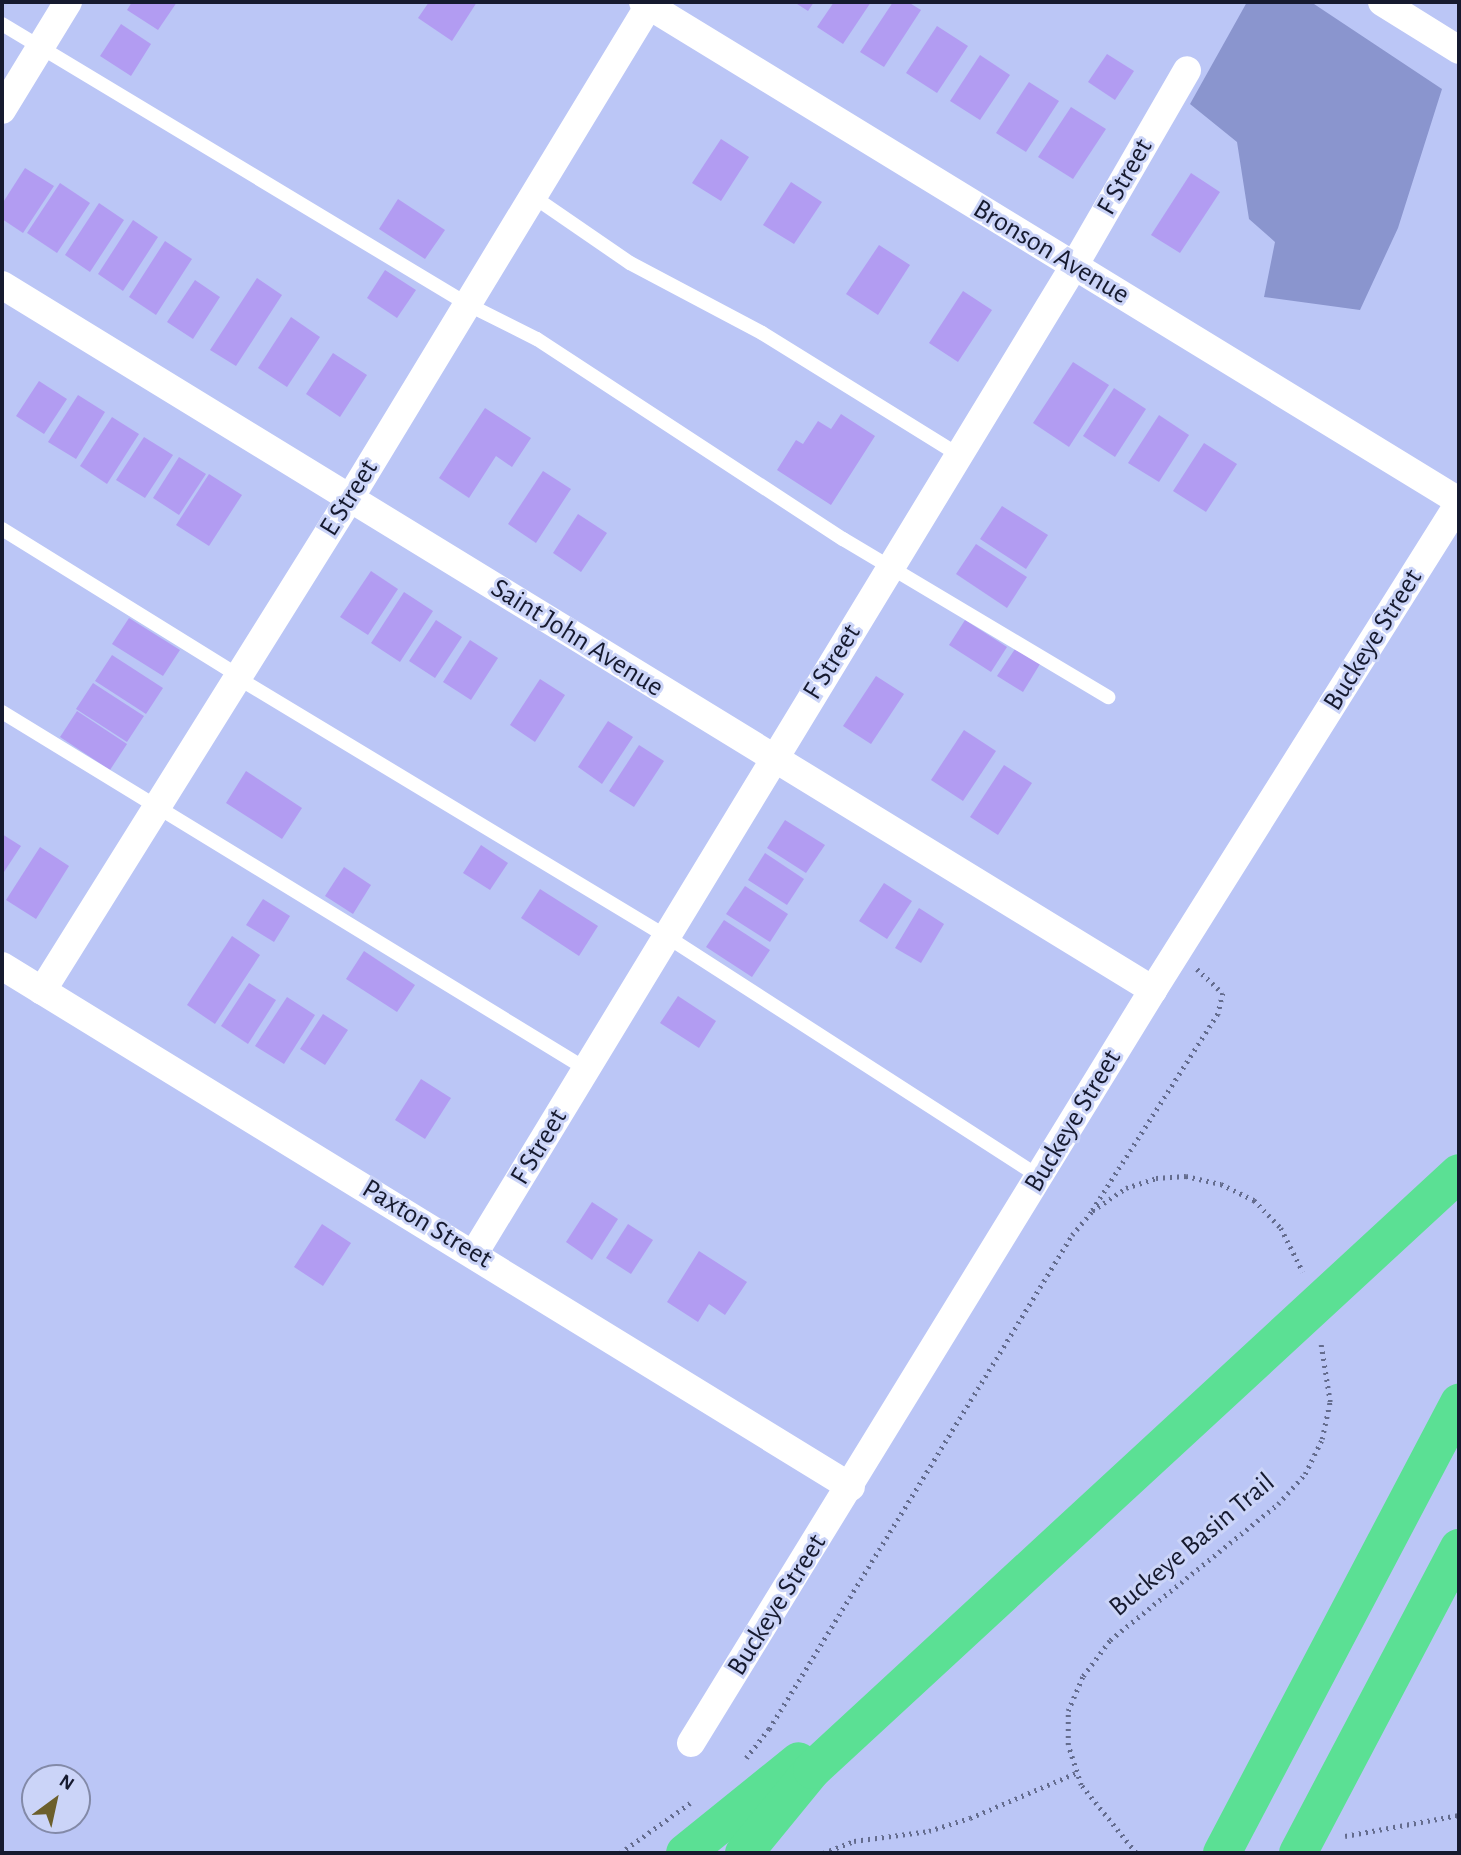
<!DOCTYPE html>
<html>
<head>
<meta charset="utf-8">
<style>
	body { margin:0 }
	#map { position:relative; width:1461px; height:1855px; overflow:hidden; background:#bbc6f6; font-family:"Alegreya Sans",sans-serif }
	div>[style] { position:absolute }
	.green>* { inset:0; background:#8a95ce }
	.building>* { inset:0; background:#b29cf2 }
	.path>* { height:4.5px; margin-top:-2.25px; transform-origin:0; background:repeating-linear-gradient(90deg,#646c8e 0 2px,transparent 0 7px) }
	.lane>* { height:14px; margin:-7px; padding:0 7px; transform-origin:7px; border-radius:7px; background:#fff }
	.street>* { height:28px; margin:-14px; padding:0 14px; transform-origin:14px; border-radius:14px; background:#fff }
	.highway>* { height:38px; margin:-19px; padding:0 19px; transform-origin:19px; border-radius:19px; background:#5be094 }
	span { translate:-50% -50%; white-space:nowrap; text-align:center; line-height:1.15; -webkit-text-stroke:6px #cbd4f8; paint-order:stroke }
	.street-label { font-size:28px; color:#161a2f }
	.frame { position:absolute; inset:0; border:4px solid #161a2f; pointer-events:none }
	.north { position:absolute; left:21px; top:1764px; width:70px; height:70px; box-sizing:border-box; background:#cbd4f8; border:2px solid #838aa8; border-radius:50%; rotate:33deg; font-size:19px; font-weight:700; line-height:28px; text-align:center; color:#161a2f }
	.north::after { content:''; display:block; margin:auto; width:24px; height:32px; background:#6c5f2c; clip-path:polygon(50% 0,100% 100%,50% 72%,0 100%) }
</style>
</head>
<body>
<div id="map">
	<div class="green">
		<div style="clip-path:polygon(1247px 2px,1311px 2px,1442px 89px,1398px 228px,1360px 310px,1264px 297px,1275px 242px,1249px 219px,1237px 142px,1190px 104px)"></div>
	</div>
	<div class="building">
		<div style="clip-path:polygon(132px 2px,177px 2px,158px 30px,127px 10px)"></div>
		<div style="clip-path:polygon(429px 2px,477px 2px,452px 41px,418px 18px)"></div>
		<div style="clip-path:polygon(794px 2px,814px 2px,808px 11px)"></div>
		<div style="clip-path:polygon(834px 2px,871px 2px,843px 44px,817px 27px)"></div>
		<div style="clip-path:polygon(893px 2px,908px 2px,921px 10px,884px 67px,860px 52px)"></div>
		<div style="clip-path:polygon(121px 24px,151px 44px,131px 76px,100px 56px)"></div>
		<div style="clip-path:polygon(937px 26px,968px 46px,937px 93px,906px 73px)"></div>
		<div style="clip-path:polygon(1107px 54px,1134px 71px,1115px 100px,1088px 82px)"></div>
		<div style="clip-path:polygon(980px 55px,1010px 75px,980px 120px,950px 101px)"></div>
		<div style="clip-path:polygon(1029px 82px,1059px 101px,1026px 152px,996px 133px)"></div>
		<div style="clip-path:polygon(1071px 107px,1106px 129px,1073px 179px,1038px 157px)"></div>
		<div style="clip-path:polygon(721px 139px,749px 157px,721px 201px,692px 183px)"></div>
		<div style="clip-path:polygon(25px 168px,54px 186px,23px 233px,2px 219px,2px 204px)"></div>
		<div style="clip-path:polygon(1191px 173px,1220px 192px,1180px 253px,1151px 235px)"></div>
		<div style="clip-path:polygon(791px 182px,822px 202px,794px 244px,763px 225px)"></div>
		<div style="clip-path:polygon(60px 183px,90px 203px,57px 253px,27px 233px)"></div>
		<div style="clip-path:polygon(398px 199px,445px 230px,425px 259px,379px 229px)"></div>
		<div style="clip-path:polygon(99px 203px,124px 220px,90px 272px,65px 255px)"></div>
		<div style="clip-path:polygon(133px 220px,158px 237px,123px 291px,98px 274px)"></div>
		<div style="clip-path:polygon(165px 241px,192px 259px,156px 315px,129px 297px)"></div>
		<div style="clip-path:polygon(879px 245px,910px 265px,878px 315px,846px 294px)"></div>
		<div style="clip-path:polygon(385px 270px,416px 290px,397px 318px,367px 298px)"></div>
		<div style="clip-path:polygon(257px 278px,282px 295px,236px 366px,210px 350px)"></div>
		<div style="clip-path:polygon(195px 280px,220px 297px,193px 339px,167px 322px)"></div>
		<div style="clip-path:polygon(963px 291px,992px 310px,958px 362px,929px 343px)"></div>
		<div style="clip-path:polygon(291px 317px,320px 337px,287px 387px,258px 368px)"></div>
		<div style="clip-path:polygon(333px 353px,367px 375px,340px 417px,306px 394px)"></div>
		<div style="clip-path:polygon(1073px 362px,1109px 385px,1069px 447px,1033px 423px)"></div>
		<div style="clip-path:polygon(39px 381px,67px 399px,44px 434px,16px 416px)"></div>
		<div style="clip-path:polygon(1114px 388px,1146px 409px,1115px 457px,1083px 436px)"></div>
		<div style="clip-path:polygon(78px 395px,105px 412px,76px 459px,48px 442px)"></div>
		<div style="clip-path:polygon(485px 408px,531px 438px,512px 467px,496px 456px,469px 498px,439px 478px)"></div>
		<div style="clip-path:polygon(841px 414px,875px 436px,831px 505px,777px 470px,796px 440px,803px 444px,818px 421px,831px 429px)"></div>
		<div style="clip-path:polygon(1159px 415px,1189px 435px,1159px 482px,1128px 463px)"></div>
		<div style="clip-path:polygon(112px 417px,139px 434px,107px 484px,80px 466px)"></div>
		<div style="clip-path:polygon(144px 437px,173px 455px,145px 498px,116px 480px)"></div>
		<div style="clip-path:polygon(1204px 443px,1237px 464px,1206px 512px,1173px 491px)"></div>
		<div style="clip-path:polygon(179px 457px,206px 474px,179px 515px,153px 498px)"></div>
		<div style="clip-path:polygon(543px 471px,571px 489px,536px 543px,508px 524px)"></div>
		<div style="clip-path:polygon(209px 474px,242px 495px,209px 546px,176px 525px)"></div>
		<div style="clip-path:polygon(1002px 506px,1048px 535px,1026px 569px,980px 539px)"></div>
		<div style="clip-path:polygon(578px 514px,607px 533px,581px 572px,553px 553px)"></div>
		<div style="clip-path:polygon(976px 544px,1027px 577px,1007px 608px,956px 574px)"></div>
		<div style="clip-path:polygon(371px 571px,398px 589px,368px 635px,340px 617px)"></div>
		<div style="clip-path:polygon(404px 592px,433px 611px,400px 662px,371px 643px)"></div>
		<div style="clip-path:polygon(129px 618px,180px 650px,163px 676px,112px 644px)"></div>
		<div style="clip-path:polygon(436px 620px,462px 637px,435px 678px,409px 661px)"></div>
		<div style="clip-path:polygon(965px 620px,1007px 647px,991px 672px,949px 645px)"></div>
		<div style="clip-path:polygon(470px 640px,498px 658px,471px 700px,443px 682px)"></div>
		<div style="clip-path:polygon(1015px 649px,1040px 664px,1023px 692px,997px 676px)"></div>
		<div style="clip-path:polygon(112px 655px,163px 688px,146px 714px,95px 681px)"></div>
		<div style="clip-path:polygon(876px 676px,904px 694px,871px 744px,843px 726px)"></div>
		<div style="clip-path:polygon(540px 679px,565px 695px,535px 742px,510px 725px)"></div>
		<div style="clip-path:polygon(93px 683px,144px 716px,127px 742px,76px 709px)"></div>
		<div style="clip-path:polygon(77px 711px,127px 744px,110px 770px,60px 737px)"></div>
		<div style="clip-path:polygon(608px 721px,633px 737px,602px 784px,578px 767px)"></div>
		<div style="clip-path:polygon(964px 730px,996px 751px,963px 801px,931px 780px)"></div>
		<div style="clip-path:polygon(639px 745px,664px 761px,634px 807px,609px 791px)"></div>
		<div style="clip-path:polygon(1004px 765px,1032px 783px,998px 835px,970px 817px)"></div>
		<div style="clip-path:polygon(246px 771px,302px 808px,282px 839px,226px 803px)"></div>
		<div style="clip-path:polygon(785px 820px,825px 845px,806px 873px,767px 848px)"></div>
		<div style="clip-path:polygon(2px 834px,21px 846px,2px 875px)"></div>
		<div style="clip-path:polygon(481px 845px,508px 863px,490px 890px,463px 873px)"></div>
		<div style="clip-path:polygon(40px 847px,69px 866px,36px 919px,6px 900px)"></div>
		<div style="clip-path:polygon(765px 853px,804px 879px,787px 905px,748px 880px)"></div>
		<div style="clip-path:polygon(344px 867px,371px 885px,353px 914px,325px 896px)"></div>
		<div style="clip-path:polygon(884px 883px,912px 901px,887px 939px,859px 921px)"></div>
		<div style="clip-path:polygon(745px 886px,788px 914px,770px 942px,726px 914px)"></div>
		<div style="clip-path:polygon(540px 889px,598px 926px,579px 956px,521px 918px)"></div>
		<div style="clip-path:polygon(263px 899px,290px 916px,274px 942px,246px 925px)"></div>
		<div style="clip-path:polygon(919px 908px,944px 924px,921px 963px,895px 948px)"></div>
		<div style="clip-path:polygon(724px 920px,770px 950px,752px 977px,706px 947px)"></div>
		<div style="clip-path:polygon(232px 936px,260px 955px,215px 1024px,187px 1005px)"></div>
		<div style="clip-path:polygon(364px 951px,415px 985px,397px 1012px,346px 979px)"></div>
		<div style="clip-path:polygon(249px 983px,276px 1000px,248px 1044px,221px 1026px)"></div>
		<div style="clip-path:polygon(678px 996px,716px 1021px,699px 1048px,660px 1023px)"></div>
		<div style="clip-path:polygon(287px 997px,315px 1015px,284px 1064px,255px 1046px)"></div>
		<div style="clip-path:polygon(323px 1014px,348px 1030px,325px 1065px,300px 1049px)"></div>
		<div style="clip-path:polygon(421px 1079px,451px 1098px,425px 1139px,395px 1120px)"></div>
		<div style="clip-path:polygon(592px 1202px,618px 1219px,592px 1260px,566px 1242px)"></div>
		<div style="clip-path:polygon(322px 1224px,351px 1243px,323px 1286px,294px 1267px)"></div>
		<div style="clip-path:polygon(628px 1224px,653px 1240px,631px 1274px,606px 1258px)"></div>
		<div style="clip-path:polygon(699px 1251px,747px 1282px,725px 1315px,709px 1304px,698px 1322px,667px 1302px)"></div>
	</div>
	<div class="path">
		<div style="left:1197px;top:969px;width:35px;rotate:43deg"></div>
		<div style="left:1223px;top:993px;width:22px;rotate:103deg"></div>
		<div style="left:1218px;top:1014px;width:234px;rotate:122.6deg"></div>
		<div style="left:1092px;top:1211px;width:41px;rotate:-34.1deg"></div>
		<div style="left:1126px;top:1188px;width:32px;rotate:-18deg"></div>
		<div style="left:1156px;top:1178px;width:30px;rotate:-4deg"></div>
		<div style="left:1186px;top:1176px;width:36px;rotate:13deg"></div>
		<div style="left:1221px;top:1184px;width:37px;rotate:26deg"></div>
		<div style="left:1254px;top:1200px;width:39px;rotate:46deg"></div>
		<div style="left:1281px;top:1228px;width:49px;rotate:63.4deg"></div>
		<div style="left:746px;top:1758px;width:37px;rotate:-52deg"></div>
		<div style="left:769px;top:1729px;width:580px;rotate:-58.48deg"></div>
		<div style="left:1072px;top:1235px;width:31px;rotate:-50deg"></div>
		<div style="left:1345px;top:1836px;width:116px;rotate:-10.4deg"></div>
		<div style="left:620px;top:1853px;width:86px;rotate:-35.5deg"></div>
		<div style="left:823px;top:1853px;width:33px;rotate:-21deg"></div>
		<div style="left:854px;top:1841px;width:76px;rotate:-7.6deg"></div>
		<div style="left:929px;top:1831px;width:43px;rotate:-17.6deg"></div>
		<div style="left:970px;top:1818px;width:115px;rotate:-23deg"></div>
		<div style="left:1136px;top:1853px;width:87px;rotate:-129deg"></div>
		<div style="left:1081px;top:1785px;width:42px;rotate:-108deg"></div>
		<div style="left:1068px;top:1745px;width:34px;rotate:-90deg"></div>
		<div style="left:1068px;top:1711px;width:38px;rotate:-67deg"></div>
		<div style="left:1083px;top:1676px;width:45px;rotate:-53.1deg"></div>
		<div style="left:1110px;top:1640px;width:216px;rotate:-39deg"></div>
		<div style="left:1278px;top:1504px;width:40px;rotate:-48deg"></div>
		<div style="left:1305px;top:1474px;width:39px;rotate:-64deg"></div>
		<div style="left:1322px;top:1439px;width:38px;rotate:-78deg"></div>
		<div style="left:1330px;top:1402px;width:58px;rotate:-99deg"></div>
	</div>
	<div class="lane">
		<div style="left:2px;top:24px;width:543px;rotate:31.05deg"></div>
		<div style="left:467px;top:304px;width:78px;rotate:26.6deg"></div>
		<div style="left:537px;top:339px;width:366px;rotate:33.2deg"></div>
		<div style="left:843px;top:539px;width:309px;rotate:30.8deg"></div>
		<div style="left:531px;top:195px;width:120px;rotate:34.5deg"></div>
		<div style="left:630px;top:263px;width:149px;rotate:27.9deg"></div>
		<div style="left:762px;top:333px;width:232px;rotate:31.8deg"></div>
		<div style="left:2px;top:529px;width:279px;rotate:31.8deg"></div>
		<div style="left:238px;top:678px;width:500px;rotate:31.1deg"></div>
		<div style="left:666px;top:936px;width:445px;rotate:32.8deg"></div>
		<div style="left:2px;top:712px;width:684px;rotate:31.44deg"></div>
	</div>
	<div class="street">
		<div style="left:643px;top:2px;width:956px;rotate:31.45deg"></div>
		<div style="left:1382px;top:2px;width:91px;rotate:31.9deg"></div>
		<div style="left:2px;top:110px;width:127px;rotate:-58.6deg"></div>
		<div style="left:2px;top:285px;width:1350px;rotate:31.49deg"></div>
		<div style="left:2px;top:966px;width:996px;rotate:31.54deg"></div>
		<div style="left:42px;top:991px;width:581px;rotate:-58.01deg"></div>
		<div style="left:350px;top:498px;width:580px;rotate:-58.75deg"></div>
		<div style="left:475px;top:1252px;width:1154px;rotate:-58.72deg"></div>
		<div style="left:1074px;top:266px;width:226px;rotate:-60deg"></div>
		<div style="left:691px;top:1743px;width:883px;rotate:-58.47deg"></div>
		<div style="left:1153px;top:990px;width:575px;rotate:-57.86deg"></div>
	</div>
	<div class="highway">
		<div style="left:685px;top:1853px;width:146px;rotate:-38.9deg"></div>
		<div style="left:744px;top:1853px;width:107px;rotate:-50.7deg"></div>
		<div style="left:812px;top:1770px;width:880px;rotate:-42.7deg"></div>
		<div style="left:1222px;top:1853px;width:509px;rotate:-62.23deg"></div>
		<div style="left:1298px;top:1853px;width:345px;rotate:-62.2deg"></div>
	</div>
	<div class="street-label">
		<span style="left:1125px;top:177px;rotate:-60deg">F Street</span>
		<span style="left:1051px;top:252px;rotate:31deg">Bronson Avenue</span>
		<span style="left:349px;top:498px;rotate:-58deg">E Street</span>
		<span style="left:577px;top:638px;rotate:32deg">Saint John Avenue</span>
		<span style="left:1373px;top:640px;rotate:-58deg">Buckeye Street</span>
		<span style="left:832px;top:662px;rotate:-58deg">F Street</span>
		<span style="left:1073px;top:1121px;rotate:-59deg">Buckeye Street</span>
		<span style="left:539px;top:1147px;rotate:-59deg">F Street</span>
		<span style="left:427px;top:1224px;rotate:31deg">Paxton Street</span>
		<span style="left:1192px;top:1545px;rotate:-40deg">Buckeye Basin Trail</span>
		<span style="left:777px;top:1605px;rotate:-58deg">Buckeye Street</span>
	</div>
	<div class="frame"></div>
	<div class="north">N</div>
</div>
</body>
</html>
